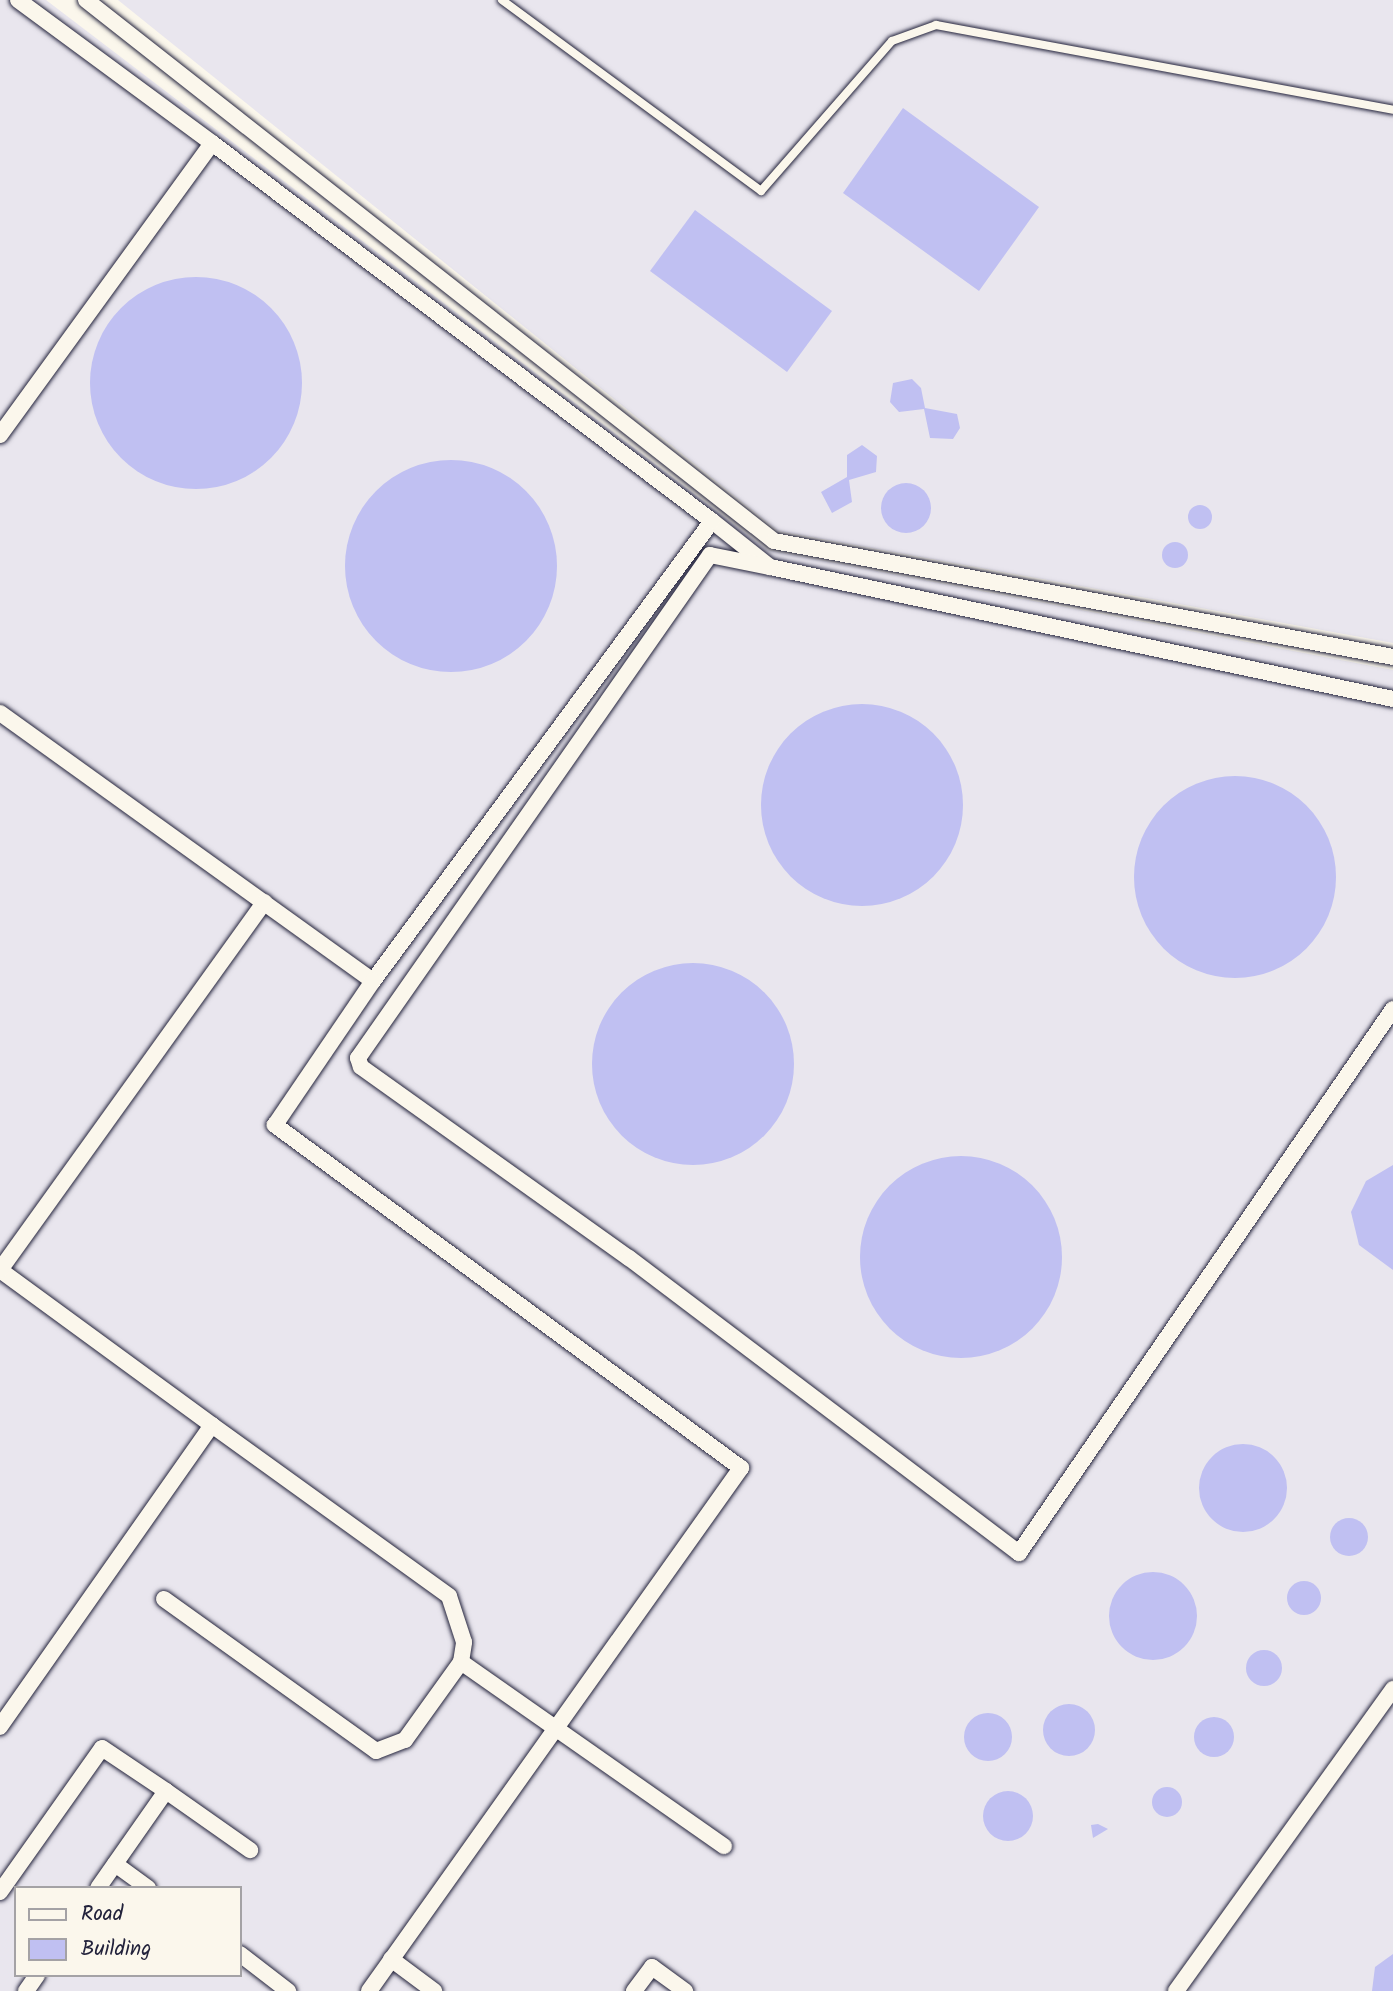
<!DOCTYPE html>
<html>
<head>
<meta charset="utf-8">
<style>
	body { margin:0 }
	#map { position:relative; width:1393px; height:1991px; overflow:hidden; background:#fbf7ec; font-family:Kalam,sans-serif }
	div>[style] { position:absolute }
	.built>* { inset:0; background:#e9e6ee }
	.building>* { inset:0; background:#c0c0f2 }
	.round { border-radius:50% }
	.roads { filter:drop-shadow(0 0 2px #22223b) drop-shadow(0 0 2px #22223b) }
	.lane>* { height:8px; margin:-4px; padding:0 4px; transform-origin:4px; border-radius:4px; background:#fbf7ec }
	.street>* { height:16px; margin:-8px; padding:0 8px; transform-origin:8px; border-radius:8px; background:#fbf7ec }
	span { translate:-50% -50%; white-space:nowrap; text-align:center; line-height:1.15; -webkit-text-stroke:7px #fbf7ec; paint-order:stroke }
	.legend { position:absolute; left:14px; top:1886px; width:228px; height:91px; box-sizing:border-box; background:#fbf7ec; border:2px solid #a4a2a5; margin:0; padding:9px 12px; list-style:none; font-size:21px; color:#22223b }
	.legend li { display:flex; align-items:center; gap:14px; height:35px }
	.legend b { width:35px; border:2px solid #a4a2a5 }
</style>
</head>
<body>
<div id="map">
	<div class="built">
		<div style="clip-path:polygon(evenodd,0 0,46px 0,768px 550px,1393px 670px,1393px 1991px,0 1991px,0 0,16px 1888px,240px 1888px,240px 1975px,16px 1975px,16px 1888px)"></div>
		<div style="clip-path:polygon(118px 0,1393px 0,1393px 643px,778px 531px)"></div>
	</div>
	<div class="building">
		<div style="clip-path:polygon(903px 108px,1039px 207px,979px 291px,843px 193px)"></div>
		<div style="clip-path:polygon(695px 210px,832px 311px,787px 372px,650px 271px)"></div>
		<div class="round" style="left:90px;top:277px;width:212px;height:212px"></div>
		<div style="clip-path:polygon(912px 379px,921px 388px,925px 408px,957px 414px,960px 428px,953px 439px,930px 438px,924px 409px,899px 412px,890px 402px,893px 383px)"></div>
		<div style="clip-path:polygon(862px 445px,877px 456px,876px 472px,849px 480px,852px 502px,832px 513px,821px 492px,847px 477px,847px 455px)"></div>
		<div class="round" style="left:345px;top:460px;width:212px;height:212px"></div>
		<div class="round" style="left:881px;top:483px;width:50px;height:50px"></div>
		<div class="round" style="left:1188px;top:505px;width:24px;height:24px"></div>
		<div class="round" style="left:1162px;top:542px;width:26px;height:26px"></div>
		<div class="round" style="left:761px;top:704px;width:202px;height:202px"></div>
		<div class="round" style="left:1134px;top:776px;width:202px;height:202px"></div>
		<div class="round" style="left:592px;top:963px;width:202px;height:202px"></div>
		<div class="round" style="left:860px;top:1156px;width:202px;height:202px"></div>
		<div style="clip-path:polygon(1393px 1165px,1393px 1270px,1359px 1245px,1351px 1212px,1366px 1181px)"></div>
		<div class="round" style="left:1199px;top:1444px;width:88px;height:88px"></div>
		<div class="round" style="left:1330px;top:1518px;width:38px;height:38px"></div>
		<div class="round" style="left:1109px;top:1572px;width:88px;height:88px"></div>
		<div class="round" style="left:1287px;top:1581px;width:34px;height:34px"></div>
		<div class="round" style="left:1246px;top:1650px;width:36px;height:36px"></div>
		<div class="round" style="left:1043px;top:1704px;width:52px;height:52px"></div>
		<div class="round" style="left:964px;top:1713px;width:48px;height:48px"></div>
		<div class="round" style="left:1194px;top:1717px;width:40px;height:40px"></div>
		<div class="round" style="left:1152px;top:1787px;width:30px;height:30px"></div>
		<div class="round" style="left:983px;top:1791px;width:50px;height:50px"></div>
		<div style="clip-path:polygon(1098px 1824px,1108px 1829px,1093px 1838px,1091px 1825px)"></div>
		<div style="clip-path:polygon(1393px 1954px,1393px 1991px,1372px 1991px,1375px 1967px)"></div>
	</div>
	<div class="roads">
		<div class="lane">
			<div style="left:502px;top:0;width:322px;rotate:36.4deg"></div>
			<div style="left:761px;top:191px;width:199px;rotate:-48.9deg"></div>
			<div style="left:892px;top:41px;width:47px;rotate:-20deg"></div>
			<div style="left:936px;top:25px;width:465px;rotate:10.5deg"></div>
		</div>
		<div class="street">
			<div style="left:86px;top:0;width:875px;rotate:38.18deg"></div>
			<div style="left:774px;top:541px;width:630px;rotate:10.61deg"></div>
			<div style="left:0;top:435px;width:361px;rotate:-54deg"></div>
			<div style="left:212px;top:143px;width:241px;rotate:-143.6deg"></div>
			<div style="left:712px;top:521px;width:74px;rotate:38.4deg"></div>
			<div style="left:770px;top:567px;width:637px;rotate:11.96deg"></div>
			<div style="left:770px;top:567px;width:61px;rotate:-168.7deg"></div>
			<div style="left:710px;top:555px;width:614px;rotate:124.98deg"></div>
			<div style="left:358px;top:1058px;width:9px;rotate:72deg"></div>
			<div style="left:361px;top:1067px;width:329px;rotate:35.5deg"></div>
			<div style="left:629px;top:1258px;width:489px;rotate:37.1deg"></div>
			<div style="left:1019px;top:1553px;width:660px;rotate:-55.49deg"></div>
			<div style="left:0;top:713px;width:459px;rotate:35.7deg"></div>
			<div style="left:373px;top:981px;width:571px;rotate:-53.61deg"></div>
			<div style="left:712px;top:521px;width:627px;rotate:-142.91deg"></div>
			<div style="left:0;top:1270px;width:263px;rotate:36.2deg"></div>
			<div style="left:212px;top:1425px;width:369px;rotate:125.1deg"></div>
			<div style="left:0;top:1270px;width:453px;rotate:-54.3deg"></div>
			<div style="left:164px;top:1599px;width:261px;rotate:35.6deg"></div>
			<div style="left:376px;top:1751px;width:31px;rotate:-21deg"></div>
			<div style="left:405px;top:1740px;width:96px;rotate:-54.3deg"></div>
			<div style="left:461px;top:1662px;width:20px;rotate:-81deg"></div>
			<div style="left:464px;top:1642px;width:48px;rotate:-108.1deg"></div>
			<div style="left:449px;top:1596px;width:292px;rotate:-144.2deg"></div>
			<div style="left:461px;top:1662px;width:321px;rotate:35deg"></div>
			<div style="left:166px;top:1791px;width:103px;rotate:35.1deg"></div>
			<div style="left:115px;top:1864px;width:41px;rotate:36deg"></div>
			<div style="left:0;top:1892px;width:176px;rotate:-54.7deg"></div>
			<div style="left:102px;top:1748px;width:77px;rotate:33.9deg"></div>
			<div style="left:166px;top:1791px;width:118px;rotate:125deg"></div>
			<div style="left:240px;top:1954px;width:61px;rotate:37.6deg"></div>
			<div style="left:391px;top:1959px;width:54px;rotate:36.7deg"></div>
			<div style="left:26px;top:1991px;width:19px;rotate:-55deg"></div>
			<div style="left:369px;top:1991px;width:642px;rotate:-54.58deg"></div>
			<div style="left:741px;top:1468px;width:579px;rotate:-143.65deg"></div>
			<div style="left:275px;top:1125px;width:174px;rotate:-55.8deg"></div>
			<div style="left:634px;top:1991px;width:30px;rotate:-53deg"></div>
			<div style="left:652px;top:1967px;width:41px;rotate:36deg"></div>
			<div style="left:1176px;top:1991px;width:372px;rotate:-54.3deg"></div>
		</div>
	</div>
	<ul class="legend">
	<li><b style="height:9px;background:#fbf7ec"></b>Road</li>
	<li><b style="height:19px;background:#c0c0f2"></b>Building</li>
	</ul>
</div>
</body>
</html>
